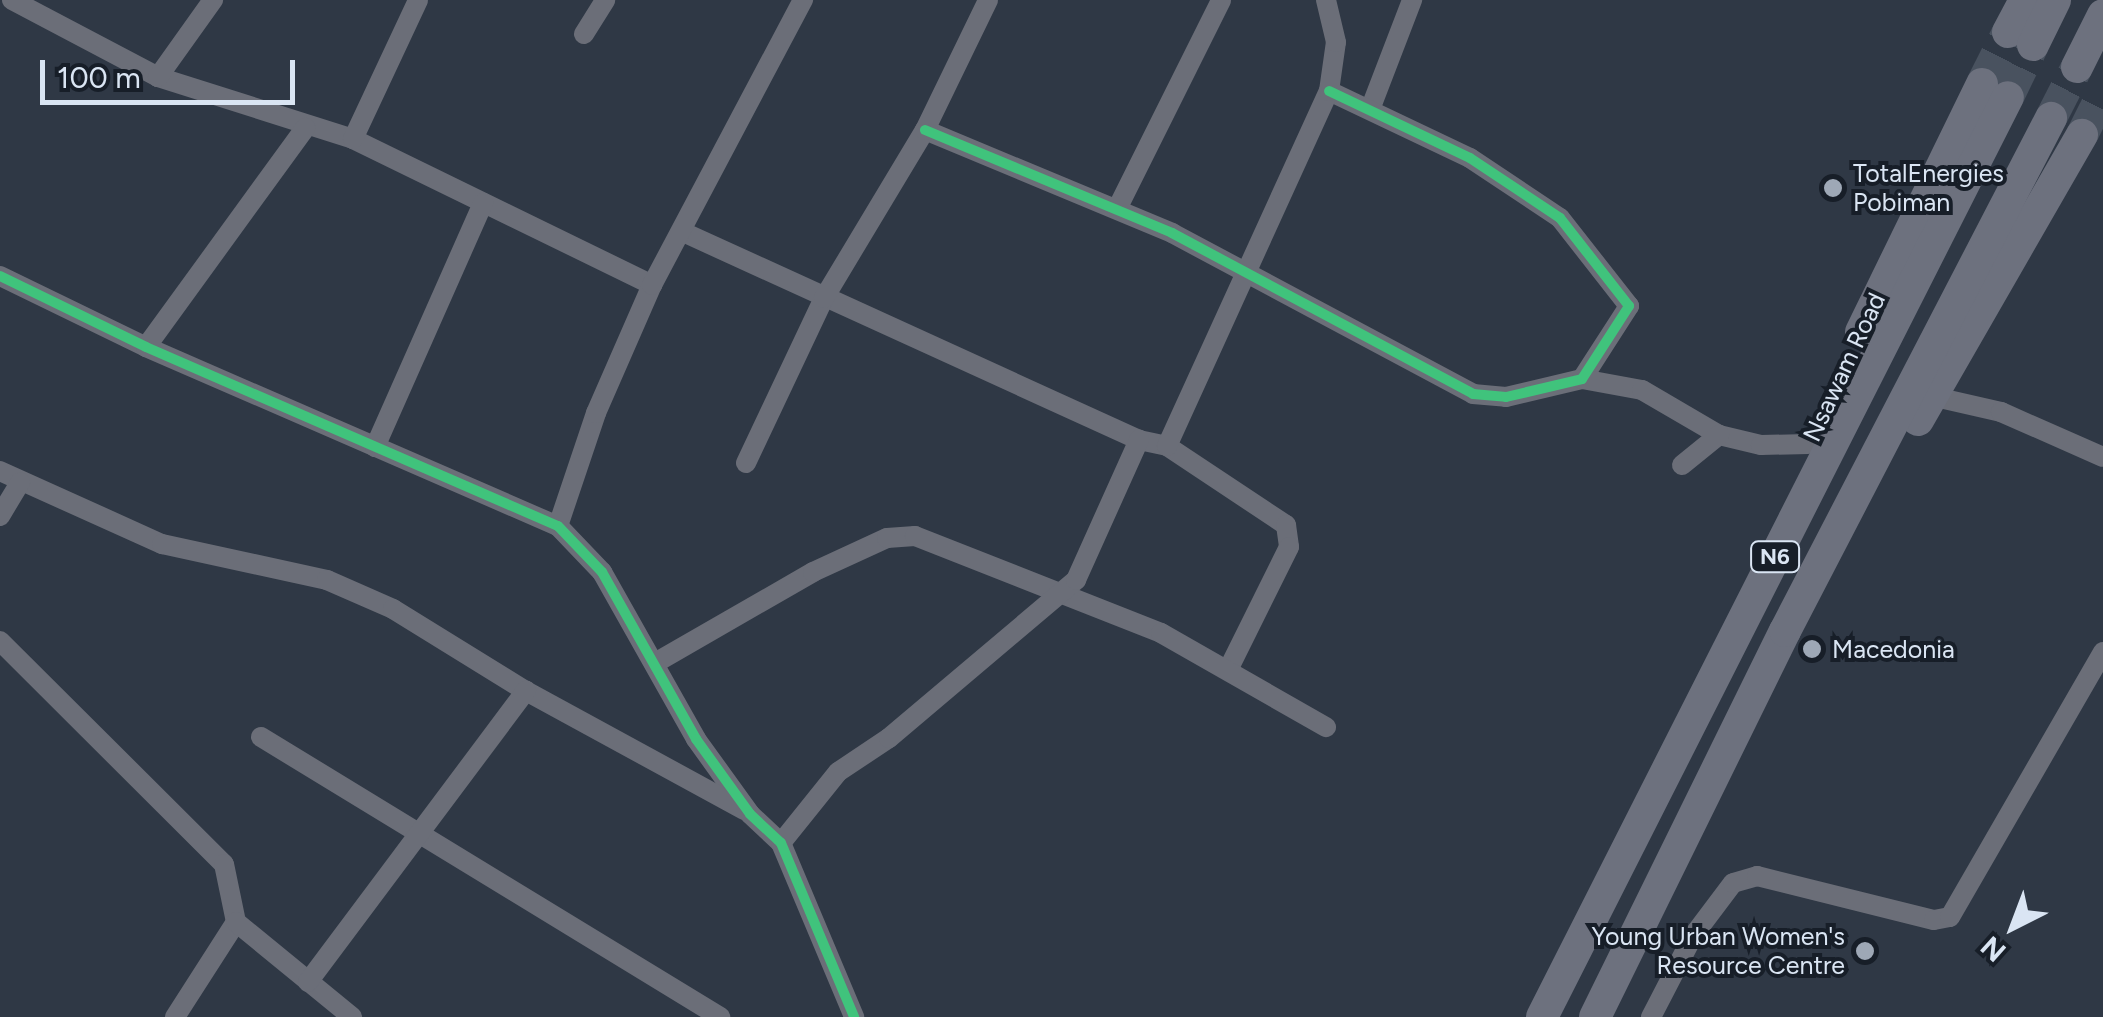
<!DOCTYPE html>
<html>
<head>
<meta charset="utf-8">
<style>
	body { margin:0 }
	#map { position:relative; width:2103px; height:1017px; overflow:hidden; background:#2f3845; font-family:Figtree,sans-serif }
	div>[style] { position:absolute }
	.trunk-tunnel>* { height:32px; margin-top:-16px; transform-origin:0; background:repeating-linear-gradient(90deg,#49525f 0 32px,transparent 0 48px) }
	.minor>* { height:20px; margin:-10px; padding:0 10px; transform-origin:10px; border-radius:10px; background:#6b6e78 }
	.trunk>* { height:32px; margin:-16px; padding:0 16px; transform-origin:16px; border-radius:16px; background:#6d717e }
	.cycleway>* { height:10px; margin:-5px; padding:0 5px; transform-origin:5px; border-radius:5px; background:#40c37c }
	.dots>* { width:28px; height:28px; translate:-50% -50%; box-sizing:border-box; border:5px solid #171e28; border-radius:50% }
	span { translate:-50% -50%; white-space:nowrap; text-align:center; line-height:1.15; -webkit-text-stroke:8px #171e28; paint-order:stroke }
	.shield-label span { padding:2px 8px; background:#171e28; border:2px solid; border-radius:8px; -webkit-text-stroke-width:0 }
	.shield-label { font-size:22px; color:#dae5f3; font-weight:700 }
	.poi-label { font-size:25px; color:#dae5f3 }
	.left { translate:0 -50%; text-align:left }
	.right { translate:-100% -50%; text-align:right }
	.street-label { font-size:25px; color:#dae5f3 }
	.north { position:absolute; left:1963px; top:877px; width:100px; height:100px; -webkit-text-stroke:8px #171e28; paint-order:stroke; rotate:222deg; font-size:28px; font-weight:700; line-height:40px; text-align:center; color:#dae5f3 }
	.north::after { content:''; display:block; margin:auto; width:35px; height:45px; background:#dae5f3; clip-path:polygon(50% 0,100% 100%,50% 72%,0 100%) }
	.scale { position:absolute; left:40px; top:60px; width:255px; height:45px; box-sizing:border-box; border:5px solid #dae5f3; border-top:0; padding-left:12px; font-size:30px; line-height:35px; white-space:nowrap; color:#dae5f3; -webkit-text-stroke:8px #171e28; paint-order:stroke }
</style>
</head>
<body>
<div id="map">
	<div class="trunk-tunnel">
		<div style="left:1982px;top:84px;width:58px;rotate:-63.4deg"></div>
		<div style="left:2008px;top:97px;width:58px;rotate:-64.3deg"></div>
		<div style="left:2051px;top:118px;width:57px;rotate:-63deg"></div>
		<div style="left:2082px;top:135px;width:47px;rotate:-63.4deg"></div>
	</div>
	<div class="minor">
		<div style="left:12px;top:0;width:165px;rotate:27.8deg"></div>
		<div style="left:158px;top:77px;width:205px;rotate:17.6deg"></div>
		<div style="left:353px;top:139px;width:333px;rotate:26deg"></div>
		<div style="left:584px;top:34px;width:40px;rotate:-58deg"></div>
		<div style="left:158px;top:77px;width:95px;rotate:-54.5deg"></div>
		<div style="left:1371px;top:107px;width:115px;rotate:-69deg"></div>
		<div style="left:925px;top:130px;width:268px;rotate:22.6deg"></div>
		<div style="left:1172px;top:233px;width:341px;rotate:28.1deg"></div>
		<div style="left:1473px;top:394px;width:33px;rotate:5deg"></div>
		<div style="left:1506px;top:397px;width:78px;rotate:-13.3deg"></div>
		<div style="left:1582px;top:379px;width:87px;rotate:-57.2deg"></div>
		<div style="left:1629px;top:306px;width:112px;rotate:-128.1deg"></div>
		<div style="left:1560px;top:218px;width:108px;rotate:-146.3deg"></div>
		<div style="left:1470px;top:158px;width:156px;rotate:-154.6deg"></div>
		<div style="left:353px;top:139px;width:153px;rotate:-64.9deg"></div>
		<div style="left:1117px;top:209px;width:233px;rotate:-63.5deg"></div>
		<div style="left:683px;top:232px;width:501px;rotate:24.52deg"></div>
		<div style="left:1139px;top:440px;width:29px;rotate:12deg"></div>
		<div style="left:1167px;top:446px;width:143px;rotate:33.6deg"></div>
		<div style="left:1286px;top:525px;width:22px;rotate:82deg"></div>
		<div style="left:1289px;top:547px;width:137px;rotate:116.4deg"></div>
		<div style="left:0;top:276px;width:162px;rotate:25.9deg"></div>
		<div style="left:146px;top:347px;width:449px;rotate:23.5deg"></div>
		<div style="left:558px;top:526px;width:64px;rotate:46.3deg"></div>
		<div style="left:602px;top:572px;width:192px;rotate:60.6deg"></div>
		<div style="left:696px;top:739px;width:92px;rotate:54.2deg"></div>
		<div style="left:750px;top:814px;width:42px;rotate:43.1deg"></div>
		<div style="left:781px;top:843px;width:189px;rotate:67.2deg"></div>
		<div style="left:146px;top:347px;width:271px;rotate:-54deg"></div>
		<div style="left:1582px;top:379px;width:61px;rotate:10.4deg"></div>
		<div style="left:1642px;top:390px;width:89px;rotate:30.3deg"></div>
		<div style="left:1719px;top:435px;width:43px;rotate:13.4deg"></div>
		<div style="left:1761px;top:445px;width:47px;rotate:-1.2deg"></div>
		<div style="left:1931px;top:396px;width:72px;rotate:12.9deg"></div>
		<div style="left:2001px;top:412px;width:111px;rotate:23.8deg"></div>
		<div style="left:1167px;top:446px;width:390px;rotate:-65.5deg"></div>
		<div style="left:1329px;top:91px;width:49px;rotate:-81.9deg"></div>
		<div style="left:1336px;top:42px;width:43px;rotate:-103.4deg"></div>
		<div style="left:375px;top:447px;width:267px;rotate:-66.1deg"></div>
		<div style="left:746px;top:463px;width:183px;rotate:-64.7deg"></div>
		<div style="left:824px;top:298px;width:196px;rotate:-59deg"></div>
		<div style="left:925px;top:130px;width:144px;rotate:-64.1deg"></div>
		<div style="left:1682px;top:465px;width:48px;rotate:-39deg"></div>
		<div style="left:0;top:471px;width:178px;rotate:24.3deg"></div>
		<div style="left:162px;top:544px;width:169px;rotate:12.3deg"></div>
		<div style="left:327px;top:580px;width:72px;rotate:23.7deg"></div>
		<div style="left:393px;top:609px;width:156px;rotate:31.7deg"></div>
		<div style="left:526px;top:691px;width:248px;rotate:28.6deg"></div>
		<div style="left:0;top:516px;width:39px;rotate:-59deg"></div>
		<div style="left:558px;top:526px;width:119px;rotate:-71.4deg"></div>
		<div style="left:596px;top:413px;width:140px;rotate:-66.4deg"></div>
		<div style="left:652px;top:285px;width:323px;rotate:-62.1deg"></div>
		<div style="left:0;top:641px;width:316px;rotate:44.9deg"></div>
		<div style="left:224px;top:864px;width:59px;rotate:78.3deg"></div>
		<div style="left:236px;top:922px;width:113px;rotate:122.7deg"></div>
		<div style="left:655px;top:663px;width:182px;rotate:-29.9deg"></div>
		<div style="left:813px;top:572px;width:81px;rotate:-24.7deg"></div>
		<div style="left:887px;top:538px;width:28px;rotate:-4deg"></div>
		<div style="left:915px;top:536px;width:264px;rotate:21.5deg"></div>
		<div style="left:1161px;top:633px;width:190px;rotate:29.7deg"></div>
		<div style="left:261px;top:737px;width:538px;rotate:31.38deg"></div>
		<div style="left:781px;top:843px;width:91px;rotate:-51.2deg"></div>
		<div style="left:838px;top:772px;width:61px;rotate:-33.7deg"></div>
		<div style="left:889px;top:738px;width:245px;rotate:-40.2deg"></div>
		<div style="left:1076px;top:580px;width:154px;rotate:-65.8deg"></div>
		<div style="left:236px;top:922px;width:150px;rotate:39.3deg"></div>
		<div style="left:308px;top:982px;width:364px;rotate:-53.2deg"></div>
		<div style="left:1651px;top:1017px;width:91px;rotate:-62.6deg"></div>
		<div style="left:1693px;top:936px;width:66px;rotate:-53deg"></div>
		<div style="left:1733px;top:883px;width:25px;rotate:-16deg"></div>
		<div style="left:1757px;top:876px;width:182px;rotate:14deg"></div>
		<div style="left:1934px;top:920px;width:16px;rotate:-11deg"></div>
		<div style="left:1950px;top:917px;width:306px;rotate:-60deg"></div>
	</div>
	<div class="trunk">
		<div style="left:2008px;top:32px;width:36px;rotate:-62deg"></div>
		<div style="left:2033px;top:45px;width:50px;rotate:-63.9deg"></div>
		<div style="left:2077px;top:67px;width:58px;rotate:-63.4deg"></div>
		<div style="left:1861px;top:332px;width:276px;rotate:-64deg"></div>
		<div style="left:1918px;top:420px;width:329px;rotate:-60.1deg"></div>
		<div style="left:1542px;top:1017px;width:1031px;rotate:-63.14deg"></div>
		<div style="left:1595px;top:1017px;width:430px;rotate:-63.8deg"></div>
		<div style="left:1785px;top:631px;width:578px;rotate:-62.59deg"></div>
	</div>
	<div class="cycleway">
		<div style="left:925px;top:130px;width:268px;rotate:22.6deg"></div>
		<div style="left:1172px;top:233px;width:341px;rotate:28.1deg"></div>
		<div style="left:1473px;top:394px;width:33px;rotate:5deg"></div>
		<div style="left:1506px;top:397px;width:78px;rotate:-13.3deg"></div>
		<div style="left:1582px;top:379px;width:87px;rotate:-57.2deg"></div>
		<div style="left:1629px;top:306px;width:112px;rotate:-128.1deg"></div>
		<div style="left:1560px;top:218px;width:108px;rotate:-146.3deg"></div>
		<div style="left:1470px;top:158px;width:156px;rotate:-154.6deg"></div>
		<div style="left:0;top:276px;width:162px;rotate:25.9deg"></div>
		<div style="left:146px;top:347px;width:449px;rotate:23.5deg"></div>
		<div style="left:558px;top:526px;width:64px;rotate:46.3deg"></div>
		<div style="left:602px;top:572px;width:192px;rotate:60.6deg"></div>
		<div style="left:696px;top:739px;width:92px;rotate:54.2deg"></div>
		<div style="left:750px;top:814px;width:42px;rotate:43.1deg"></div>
		<div style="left:781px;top:843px;width:189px;rotate:67.2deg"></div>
	</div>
	<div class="dots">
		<div style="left:1833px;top:188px;background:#9ea8b6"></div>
		<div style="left:1812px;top:649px;background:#9ea8b6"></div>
		<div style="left:1865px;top:951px;background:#9ea8b6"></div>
	</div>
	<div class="shield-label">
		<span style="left:1775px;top:557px">N6</span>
	</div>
	<div class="poi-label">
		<span class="left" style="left:1853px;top:188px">TotalEnergies<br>Pobiman</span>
		<span class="left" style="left:1832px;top:649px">Macedonia</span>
		<span class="right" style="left:1845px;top:951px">Young Urban Women's<br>Resource Centre</span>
	</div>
	<div class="street-label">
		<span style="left:1844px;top:367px;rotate:-65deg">Nsawam Road</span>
	</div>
	<div class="north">N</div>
	<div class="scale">100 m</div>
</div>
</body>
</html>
